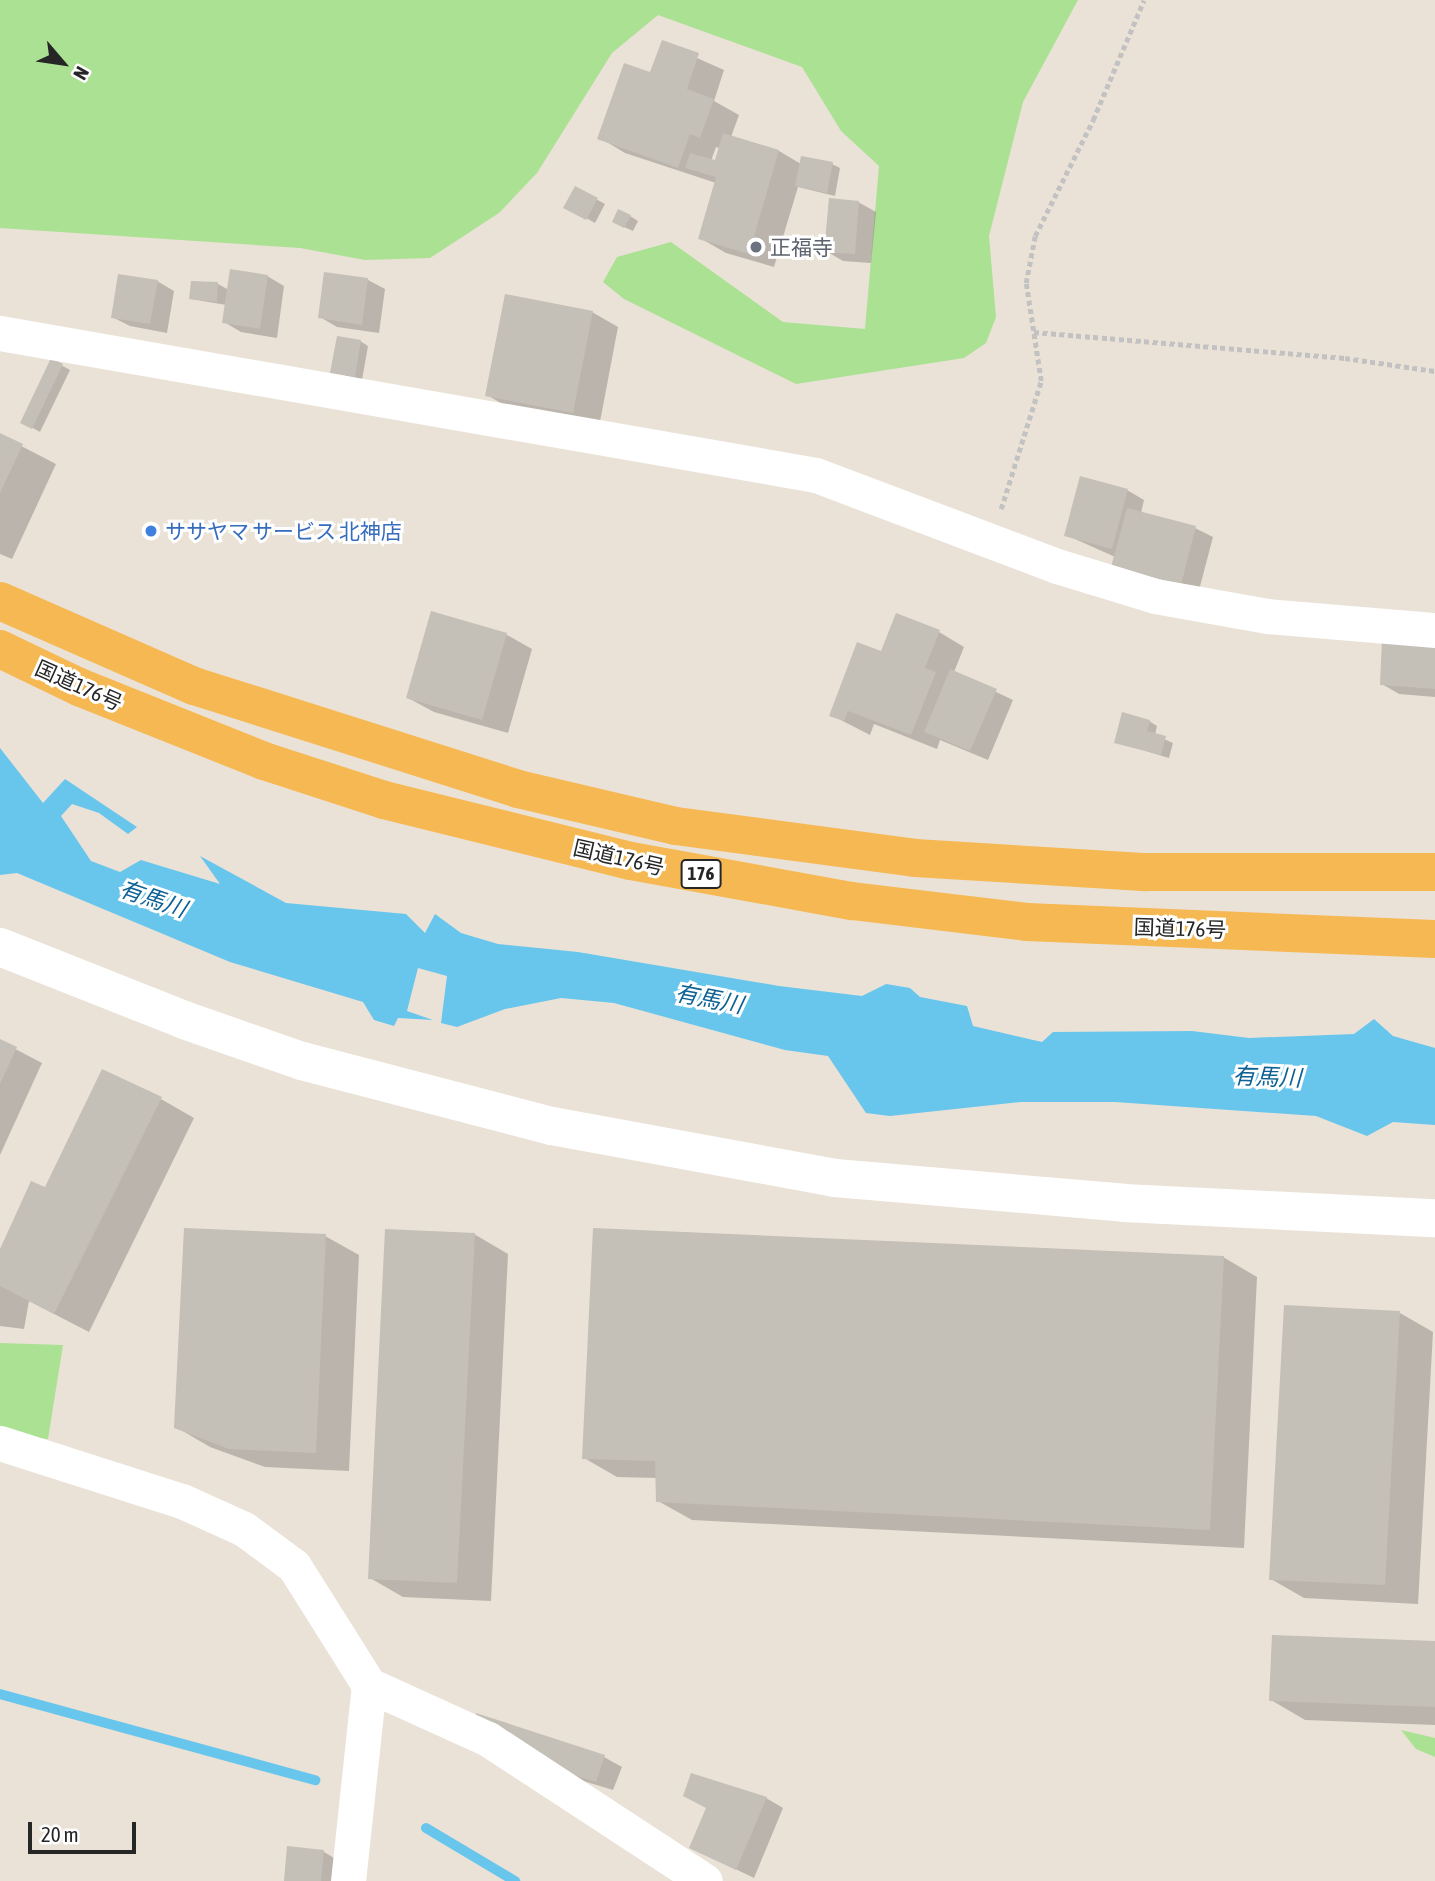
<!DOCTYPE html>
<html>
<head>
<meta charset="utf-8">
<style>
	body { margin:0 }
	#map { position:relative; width:1435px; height:1881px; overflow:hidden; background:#eae2d7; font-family:"Asap Condensed","Noto Sans JP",sans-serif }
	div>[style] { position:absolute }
	.green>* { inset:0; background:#abe193 }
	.water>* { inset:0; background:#68c6ed }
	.shadow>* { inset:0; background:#0003 }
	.stream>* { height:10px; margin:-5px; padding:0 5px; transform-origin:5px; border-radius:5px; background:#68c6ed }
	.building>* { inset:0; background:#c4bfb7 }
	.path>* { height:4.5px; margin-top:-2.25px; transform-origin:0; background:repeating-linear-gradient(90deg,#c2c2c2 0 5px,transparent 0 8.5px) }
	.minor>* { height:35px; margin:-17.5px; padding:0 17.5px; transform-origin:17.5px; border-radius:17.5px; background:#fff }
	.tertiary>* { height:38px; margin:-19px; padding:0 19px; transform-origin:19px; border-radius:19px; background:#fff }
	.trunk>* { height:38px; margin:-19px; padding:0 19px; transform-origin:19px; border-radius:19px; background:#f6b852 }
	.dots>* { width:19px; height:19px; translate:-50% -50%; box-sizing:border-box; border:4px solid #fff; border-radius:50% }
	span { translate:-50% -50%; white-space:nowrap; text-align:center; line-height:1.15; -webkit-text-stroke:6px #fff; paint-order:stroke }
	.shield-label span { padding:2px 5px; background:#fff; border:2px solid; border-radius:5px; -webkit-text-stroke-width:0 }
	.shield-label { font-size:19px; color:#262626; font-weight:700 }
	.worship-label { font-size:21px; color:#5b616d }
	.left { translate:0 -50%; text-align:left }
	.shop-label { font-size:21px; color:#366cbe }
	.street-label { font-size:21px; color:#262626 }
	.water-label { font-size:23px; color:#0d6194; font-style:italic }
	.north { position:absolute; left:28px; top:28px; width:70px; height:70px; -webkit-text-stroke:5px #fff; paint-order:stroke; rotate:119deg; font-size:19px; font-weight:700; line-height:28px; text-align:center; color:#262626 }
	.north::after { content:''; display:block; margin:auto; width:24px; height:32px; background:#262626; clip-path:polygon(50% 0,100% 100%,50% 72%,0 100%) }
	.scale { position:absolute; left:28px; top:1822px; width:108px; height:32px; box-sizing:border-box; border:4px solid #262626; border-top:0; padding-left:9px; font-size:21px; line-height:24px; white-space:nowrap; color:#262626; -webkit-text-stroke:5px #fff; paint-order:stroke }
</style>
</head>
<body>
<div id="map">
	<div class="green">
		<div style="clip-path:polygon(0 0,1078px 0,1023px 102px,989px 236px,996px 317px,986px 343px,964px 358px,796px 384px,624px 299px,603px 282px,617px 257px,671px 242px,783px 322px,865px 329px,879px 166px,841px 131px,802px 67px,658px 15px,612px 53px,537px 173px,499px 213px,430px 258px,365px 260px,300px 248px,0 228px)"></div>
		<div style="clip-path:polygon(0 1343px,63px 1345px,48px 1439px,0 1434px)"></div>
		<div style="clip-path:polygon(1401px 1730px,1435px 1738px,1435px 1757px,1416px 1749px)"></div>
	</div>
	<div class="water">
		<div style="clip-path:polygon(0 748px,43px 803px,65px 779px,137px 827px,128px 834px,99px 813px,72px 804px,61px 816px,91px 861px,120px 872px,141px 860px,220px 884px,200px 856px,286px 903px,406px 914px,425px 933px,435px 914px,461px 933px,498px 944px,578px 952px,779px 986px,862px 996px,886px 984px,910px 988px,920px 997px,967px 1006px,973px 1026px,1042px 1042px,1053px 1032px,1192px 1031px,1249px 1038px,1354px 1034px,1374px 1019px,1393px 1036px,1435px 1048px,1435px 1125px,1393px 1122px,1367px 1136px,1316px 1116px,1115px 1102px,1021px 1102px,890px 1116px,866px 1113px,828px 1056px,785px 1050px,614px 1003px,561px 998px,505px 1009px,457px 1027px,441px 1023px,447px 976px,418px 968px,407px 1011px,433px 1020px,398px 1018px,394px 1026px,374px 1020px,363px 1002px,230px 962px,17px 873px,0 875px)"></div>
	</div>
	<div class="shadow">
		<div style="clip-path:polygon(evenodd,663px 43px,724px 70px,714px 101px,739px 115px,731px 137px,779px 151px,801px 164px,832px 164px,840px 168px,835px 196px,798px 187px,774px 267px,726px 253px,700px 238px,716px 183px,625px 153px,600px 138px,651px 75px,663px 43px,716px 147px,721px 149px,717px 162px,711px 161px,716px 147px)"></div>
		<div style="clip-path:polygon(576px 188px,605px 204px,595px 223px,566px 207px)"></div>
		<div style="clip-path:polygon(858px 202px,876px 212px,871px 263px,843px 261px,826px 251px)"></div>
		<div style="clip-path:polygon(630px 216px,638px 221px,633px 231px,622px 226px)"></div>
		<div style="clip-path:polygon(267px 276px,284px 286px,277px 338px,241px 332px,224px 322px,226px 305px,191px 299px,192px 282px,218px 284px,229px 290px)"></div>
		<div style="clip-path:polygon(368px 280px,385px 289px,379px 333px,337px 327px,320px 317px)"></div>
		<div style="clip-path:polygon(157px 281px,174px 291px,167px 333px,130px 326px,112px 317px)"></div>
		<div style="clip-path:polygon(592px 312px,618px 327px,599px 427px,513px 410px,487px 395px)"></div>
		<div style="clip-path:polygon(360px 341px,368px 346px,362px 380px,332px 372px)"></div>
		<div style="clip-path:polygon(52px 360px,70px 370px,40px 432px,22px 422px)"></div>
		<div style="clip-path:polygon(0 435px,56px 464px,12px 559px,0 554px)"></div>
		<div style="clip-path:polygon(1127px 490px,1144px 500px,1141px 513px,1195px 528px,1213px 537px,1198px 594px,1066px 535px)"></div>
		<div style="clip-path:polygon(432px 613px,507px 635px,532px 649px,508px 733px,434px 712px,408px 698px)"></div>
		<div style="clip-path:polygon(939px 632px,964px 647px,954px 672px,1013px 700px,988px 760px,940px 740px,937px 749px,874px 724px,870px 735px,831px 715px,882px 653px)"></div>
		<div style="clip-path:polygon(1435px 644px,1435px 697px,1399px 694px,1382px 684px)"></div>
		<div style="clip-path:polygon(1149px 721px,1157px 726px,1155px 735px,1173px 743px,1169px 758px,1116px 742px)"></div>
		<div style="clip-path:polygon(0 1041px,42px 1063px,0 1155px)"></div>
		<div style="clip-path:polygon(161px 1099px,194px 1118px,89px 1332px,29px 1301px,24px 1329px,0 1326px,0 1253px,46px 1189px)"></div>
		<div style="clip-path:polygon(474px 1234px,508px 1254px,491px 1601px,403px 1597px,370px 1578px)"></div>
		<div style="clip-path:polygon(325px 1236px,359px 1255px,349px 1471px,265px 1467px,210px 1447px,176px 1427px)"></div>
		<div style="clip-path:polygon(1223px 1257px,1257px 1277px,1244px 1548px,692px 1520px,658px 1501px,657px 1478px,617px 1477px,584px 1458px)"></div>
		<div style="clip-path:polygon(1400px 1313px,1433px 1332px,1418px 1604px,1304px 1598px,1271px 1579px)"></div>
		<div style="clip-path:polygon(1435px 1643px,1435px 1725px,1305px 1720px,1271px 1700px)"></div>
		<div style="clip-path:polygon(477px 1715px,604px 1757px,622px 1767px,613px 1790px,567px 1776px)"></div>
		<div style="clip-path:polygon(766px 1798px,783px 1808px,754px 1878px,692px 1848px)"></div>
		<div style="clip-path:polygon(289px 1848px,324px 1852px,341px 1862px,339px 1881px,286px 1881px)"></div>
	</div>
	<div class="stream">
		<div style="left:0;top:1694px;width:327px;rotate:15.3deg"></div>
		<div style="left:426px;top:1828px;width:104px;rotate:30.8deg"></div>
	</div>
	<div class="building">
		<div style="clip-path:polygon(662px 40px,699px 53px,687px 89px,714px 99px,700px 138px,690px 134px,678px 168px,597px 139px,624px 63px,650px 72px)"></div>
		<div style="clip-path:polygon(723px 133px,779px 150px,749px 254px,698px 239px,716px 177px,685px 168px,690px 153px,715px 160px)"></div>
		<div style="clip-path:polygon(801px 156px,833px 162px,827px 193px,795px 186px)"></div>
		<div style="clip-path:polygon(575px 186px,598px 198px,586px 220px,563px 208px)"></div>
		<div style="clip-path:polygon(829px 198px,859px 201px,855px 254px,824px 252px)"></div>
		<div style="clip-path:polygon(618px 209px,631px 215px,624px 228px,612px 222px)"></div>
		<div style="clip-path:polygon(230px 269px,268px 275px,260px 329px,222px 323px)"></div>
		<div style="clip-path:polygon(324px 272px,368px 278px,362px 325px,318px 318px)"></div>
		<div style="clip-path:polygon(118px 274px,158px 280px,150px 324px,111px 318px)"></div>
		<div style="clip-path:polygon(191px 281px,218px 282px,217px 302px,189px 299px)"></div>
		<div style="clip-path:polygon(505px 294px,593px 311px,573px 413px,485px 396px)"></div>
		<div style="clip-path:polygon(337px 336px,361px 340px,355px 377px,330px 373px)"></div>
		<div style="clip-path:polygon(51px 358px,63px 364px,32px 429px,20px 423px)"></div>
		<div style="clip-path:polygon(0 433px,23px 444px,0 493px)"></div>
		<div style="clip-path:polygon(1080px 476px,1128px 489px,1112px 549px,1064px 536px)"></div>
		<div style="clip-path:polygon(1127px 508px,1196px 526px,1181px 585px,1111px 567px)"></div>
		<div style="clip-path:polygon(431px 611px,507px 633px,482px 720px,406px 698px)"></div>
		<div style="clip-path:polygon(896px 613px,940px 630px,925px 668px,936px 672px,911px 735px,848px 711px,844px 721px,829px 716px,857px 642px,881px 651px)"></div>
		<div style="clip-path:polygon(1382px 639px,1435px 642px,1435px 689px,1380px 685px)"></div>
		<div style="clip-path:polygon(950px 669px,997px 689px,970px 751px,924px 732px)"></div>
		<div style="clip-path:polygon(1122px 712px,1150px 720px,1147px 731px,1166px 736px,1161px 755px,1114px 743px)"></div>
		<div style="clip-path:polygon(0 1039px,17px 1047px,0 1084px)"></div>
		<div style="clip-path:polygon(102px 1069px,162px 1097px,54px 1314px,0 1286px,0 1249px,31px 1181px,45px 1187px)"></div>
		<div style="clip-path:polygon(184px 1228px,326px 1234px,316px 1453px,229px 1449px,174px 1428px)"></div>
		<div style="clip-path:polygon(593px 1228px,1224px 1256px,1210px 1530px,656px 1502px,655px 1461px,582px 1459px)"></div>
		<div style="clip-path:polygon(385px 1229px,475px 1233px,457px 1583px,368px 1579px)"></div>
		<div style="clip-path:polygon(1284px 1305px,1400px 1311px,1385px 1585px,1269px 1580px)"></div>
		<div style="clip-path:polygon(1272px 1635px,1435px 1641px,1435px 1707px,1269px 1701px)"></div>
		<div style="clip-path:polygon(476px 1713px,605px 1755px,596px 1782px,547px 1767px,474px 1721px)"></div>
		<div style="clip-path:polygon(691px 1773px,767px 1797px,736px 1870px,689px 1848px,706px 1808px,683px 1796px)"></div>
		<div style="clip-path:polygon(287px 1846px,324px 1850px,321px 1881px,284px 1881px)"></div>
	</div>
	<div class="path">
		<div style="left:1034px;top:332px;width:312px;rotate:4.8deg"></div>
		<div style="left:1345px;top:358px;width:91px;rotate:8.2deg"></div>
		<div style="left:1001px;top:509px;width:134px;rotate:-72.6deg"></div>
		<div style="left:1041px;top:381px;width:99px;rotate:-98.7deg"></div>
		<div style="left:1026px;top:283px;width:48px;rotate:-79.2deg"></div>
		<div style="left:1035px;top:236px;width:130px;rotate:-63.4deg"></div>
		<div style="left:1093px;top:120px;width:130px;rotate:-67deg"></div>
	</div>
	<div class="minor">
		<div style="left:0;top:333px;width:828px;rotate:9.87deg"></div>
		<div style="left:816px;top:475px;width:258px;rotate:20.7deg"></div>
		<div style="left:1057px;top:566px;width:102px;rotate:17deg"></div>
		<div style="left:1155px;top:596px;width:114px;rotate:10.1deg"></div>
		<div style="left:1267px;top:616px;width:169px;rotate:4.8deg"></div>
		<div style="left:0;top:1443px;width:191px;rotate:17.7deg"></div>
		<div style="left:182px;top:1501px;width:68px;rotate:24.3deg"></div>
		<div style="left:244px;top:1529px;width:62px;rotate:36.5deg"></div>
		<div style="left:294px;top:1566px;width:141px;rotate:57.8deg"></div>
		<div style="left:369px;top:1685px;width:131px;rotate:24.4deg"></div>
		<div style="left:488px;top:1739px;width:259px;rotate:33.2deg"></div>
		<div style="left:348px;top:1881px;width:197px;rotate:-83.9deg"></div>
	</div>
	<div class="tertiary">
		<div style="left:0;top:947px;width:198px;rotate:21.6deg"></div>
		<div style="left:184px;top:1020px;width:125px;rotate:19.2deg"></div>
		<div style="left:302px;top:1061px;width:258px;rotate:14.6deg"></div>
		<div style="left:552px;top:1126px;width:288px;rotate:10.4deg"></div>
		<div style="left:835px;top:1178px;width:290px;rotate:4.9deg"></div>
		<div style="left:1124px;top:1203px;width:311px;rotate:2.8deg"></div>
	</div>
	<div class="trunk">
		<div style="left:0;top:601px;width:212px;rotate:23.7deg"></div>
		<div style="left:194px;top:686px;width:340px;rotate:17.6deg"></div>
		<div style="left:518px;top:789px;width:162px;rotate:13.2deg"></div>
		<div style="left:676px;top:826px;width:241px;rotate:7.6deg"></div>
		<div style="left:915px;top:858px;width:232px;rotate:3.5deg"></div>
		<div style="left:1147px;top:872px;width:288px"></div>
		<div style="left:0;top:649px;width:88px;rotate:25.7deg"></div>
		<div style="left:79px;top:687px;width:199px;rotate:21.8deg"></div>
		<div style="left:264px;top:761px;width:126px;rotate:18deg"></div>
		<div style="left:384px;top:800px;width:254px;rotate:13.9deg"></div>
		<div style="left:631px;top:861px;width:225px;rotate:10.3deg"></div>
		<div style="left:852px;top:901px;width:176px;rotate:6.8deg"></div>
		<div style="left:1027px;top:922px;width:408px;rotate:2.4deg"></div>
	</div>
	<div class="dots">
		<div style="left:756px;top:247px;background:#6b7280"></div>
		<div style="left:151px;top:531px;background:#3f7fe0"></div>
	</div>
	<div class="shield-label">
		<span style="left:701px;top:874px">176</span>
	</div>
	<div class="worship-label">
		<span class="left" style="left:770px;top:247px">正福寺</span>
	</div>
	<div class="shop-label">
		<span class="left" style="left:165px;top:531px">ササヤマ サービス 北神店</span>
	</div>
	<div class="street-label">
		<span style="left:79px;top:685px;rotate:24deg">国道176号</span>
		<span style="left:619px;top:857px;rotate:13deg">国道176号</span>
		<span style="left:1180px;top:928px;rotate:2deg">国道176号</span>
	</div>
	<div class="water-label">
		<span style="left:153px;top:899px;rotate:19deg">有馬川</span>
		<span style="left:709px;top:999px;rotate:11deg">有馬川</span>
		<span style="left:1267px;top:1077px;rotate:2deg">有馬川</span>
	</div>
	<div class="north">N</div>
	<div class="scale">20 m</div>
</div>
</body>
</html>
